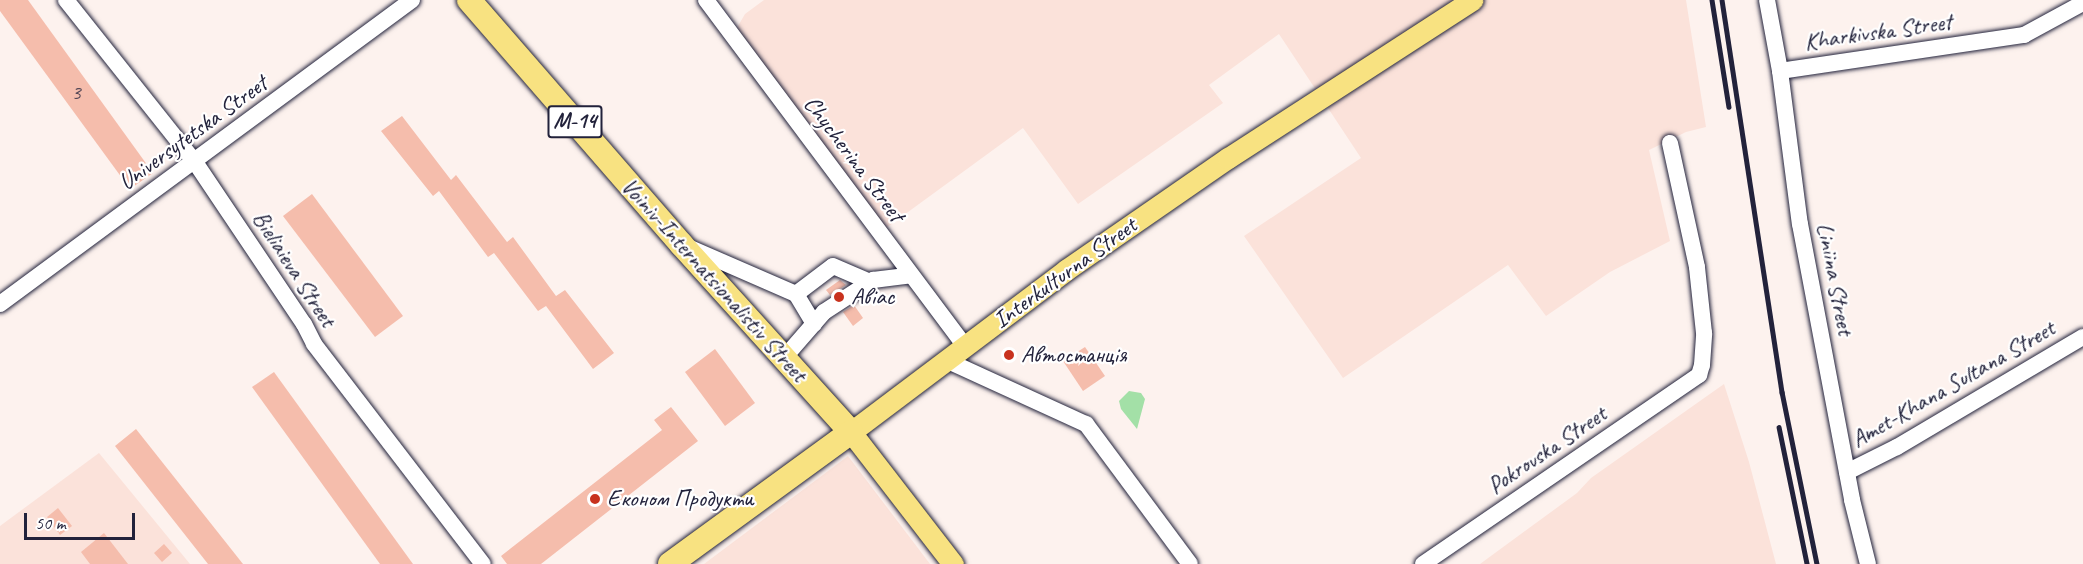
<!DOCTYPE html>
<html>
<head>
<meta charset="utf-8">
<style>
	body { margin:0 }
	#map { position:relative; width:2083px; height:564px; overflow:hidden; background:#fdf2ee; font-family:Caveat,sans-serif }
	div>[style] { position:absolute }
	.built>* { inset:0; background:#fbe2da }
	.green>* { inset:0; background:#a3e0a7 }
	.building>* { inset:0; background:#f5bdac }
	.roads { filter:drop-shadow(0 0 2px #22223b) drop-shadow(0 0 2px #22223b) }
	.minor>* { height:16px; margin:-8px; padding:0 8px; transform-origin:8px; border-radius:8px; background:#fff }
	.major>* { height:21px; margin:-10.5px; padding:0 10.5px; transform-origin:10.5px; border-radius:10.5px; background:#f8e281 }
	.highway>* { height:24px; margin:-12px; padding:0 12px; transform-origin:12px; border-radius:12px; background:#f8e281 }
	.rail>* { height:4.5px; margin:-2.25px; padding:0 2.25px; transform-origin:2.25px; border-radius:2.25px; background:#22223b }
	.dots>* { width:16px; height:16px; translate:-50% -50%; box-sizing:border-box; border:3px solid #fff; border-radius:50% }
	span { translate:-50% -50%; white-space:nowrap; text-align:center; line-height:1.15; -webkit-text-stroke:4.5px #fff; paint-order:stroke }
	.number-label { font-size:21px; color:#574957 }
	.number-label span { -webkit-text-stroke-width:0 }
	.shield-label span { padding:2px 4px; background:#fff; border:2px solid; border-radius:4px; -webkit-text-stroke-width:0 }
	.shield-label { font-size:22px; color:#22223b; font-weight:700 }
	.street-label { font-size:24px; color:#22223b }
	.poi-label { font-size:24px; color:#22223b }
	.left { translate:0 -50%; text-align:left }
	.scale { position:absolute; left:24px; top:513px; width:111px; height:27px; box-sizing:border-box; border:3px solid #22223b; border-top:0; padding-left:8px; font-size:18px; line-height:21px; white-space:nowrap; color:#22223b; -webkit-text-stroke:4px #fff; paint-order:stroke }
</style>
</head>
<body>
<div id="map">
	<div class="built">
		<div style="clip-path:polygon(764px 0,1686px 0,1706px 127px,1686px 132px,1649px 150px,1670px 241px,1610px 272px,1546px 316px,1508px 265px,1343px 378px,1244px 236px,1361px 158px,1279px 34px,1209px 85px,1223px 103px,1078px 204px,1023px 128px,882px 231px,734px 33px,745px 14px)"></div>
		<div style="clip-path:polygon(1724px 384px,1749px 462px,1776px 564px,1480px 564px,1577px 493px,1591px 478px)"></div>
		<div style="clip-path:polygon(99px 453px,190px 564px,0 564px,0 526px)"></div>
		<div style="clip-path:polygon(848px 456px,930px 564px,704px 564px)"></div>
	</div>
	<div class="green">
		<div style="clip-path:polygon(1129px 391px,1141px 393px,1145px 399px,1137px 429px,1121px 409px,1119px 401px)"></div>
	</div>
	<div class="building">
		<div style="clip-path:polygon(0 0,28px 0,153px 173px,130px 189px,0 11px)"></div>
		<div style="clip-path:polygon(402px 116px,451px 180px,456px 175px,507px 242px,513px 237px,556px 296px,565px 290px,614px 353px,593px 369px,546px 306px,538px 311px,494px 253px,488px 257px,439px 191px,433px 196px,381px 131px)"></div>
		<div style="clip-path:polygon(312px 194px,403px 316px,375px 337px,283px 216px)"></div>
		<div style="clip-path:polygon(840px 280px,846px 285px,830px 295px,826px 290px)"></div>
		<div style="clip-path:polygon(854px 305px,863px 318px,853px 326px,843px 312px)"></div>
		<div style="clip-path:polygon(1085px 347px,1105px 376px,1083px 391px,1063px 361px)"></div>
		<div style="clip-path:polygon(715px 349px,755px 403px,725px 426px,685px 372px)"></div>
		<div style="clip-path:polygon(274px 372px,413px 564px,380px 564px,252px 387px)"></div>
		<div style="clip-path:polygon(671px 407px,698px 441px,541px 564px,507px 564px,501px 556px,662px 430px,654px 420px)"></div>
		<div style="clip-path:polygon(136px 429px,243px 564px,208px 564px,115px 446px)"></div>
		<div style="clip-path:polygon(58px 508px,72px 526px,60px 535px,47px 517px)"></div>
		<div style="clip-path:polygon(104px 533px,128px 564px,90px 564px,81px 552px)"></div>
		<div style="clip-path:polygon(164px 544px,172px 553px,162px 562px,154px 553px)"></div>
	</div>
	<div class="roads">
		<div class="minor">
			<div style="left:66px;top:0;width:207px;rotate:51.5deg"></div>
			<div style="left:195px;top:162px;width:195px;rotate:56.1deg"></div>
			<div style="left:304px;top:324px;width:22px;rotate:63deg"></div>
			<div style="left:314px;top:344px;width:277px;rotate:52.5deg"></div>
			<div style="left:706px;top:0;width:432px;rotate:53.2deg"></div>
			<div style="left:1767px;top:0;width:72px;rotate:79.6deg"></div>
			<div style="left:1780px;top:71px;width:154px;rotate:82.6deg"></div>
			<div style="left:1800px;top:224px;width:281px;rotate:79.3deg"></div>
			<div style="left:1852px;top:500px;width:66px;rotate:76deg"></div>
			<div style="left:1780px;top:71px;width:247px;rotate:-8.4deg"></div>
			<div style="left:2024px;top:35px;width:67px;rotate:-28.5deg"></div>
			<div style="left:688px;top:247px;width:118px;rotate:23.5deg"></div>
			<div style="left:796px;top:294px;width:35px;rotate:59deg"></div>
			<div style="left:796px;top:294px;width:46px;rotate:-37.1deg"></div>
			<div style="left:833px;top:266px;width:40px;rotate:23.4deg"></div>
			<div style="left:0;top:304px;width:512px;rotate:-36.42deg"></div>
			<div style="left:784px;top:358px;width:61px;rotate:-49deg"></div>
			<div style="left:824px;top:312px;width:59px;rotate:-33.1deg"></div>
			<div style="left:873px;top:280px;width:38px;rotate:-7deg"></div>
			<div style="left:946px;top:360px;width:154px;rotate:24.6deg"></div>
			<div style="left:1086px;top:424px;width:174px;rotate:53.4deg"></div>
			<div style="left:1847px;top:472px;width:56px;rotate:-26.6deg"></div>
			<div style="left:1897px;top:447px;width:216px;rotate:-30.6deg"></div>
			<div style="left:1423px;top:564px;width:335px;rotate:-34.4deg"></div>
			<div style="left:1699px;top:375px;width:10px;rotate:-73deg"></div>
			<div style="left:1702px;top:365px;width:32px;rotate:-86deg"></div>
			<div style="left:1704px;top:333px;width:66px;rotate:-96.1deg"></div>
			<div style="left:1697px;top:267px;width:127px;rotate:-102.3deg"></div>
		</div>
		<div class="major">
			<div style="left:953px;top:564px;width:167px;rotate:-127.7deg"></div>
			<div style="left:851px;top:432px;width:269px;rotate:-37deg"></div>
			<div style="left:1066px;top:270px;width:197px;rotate:-34.7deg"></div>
			<div style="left:1228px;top:158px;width:291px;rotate:-32.9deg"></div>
		</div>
		<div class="highway">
			<div style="left:469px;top:0;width:323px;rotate:49deg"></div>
			<div style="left:681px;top:244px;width:253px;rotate:47.9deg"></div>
			<div style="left:851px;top:432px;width:224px;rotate:143.9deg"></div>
		</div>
	</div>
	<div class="rail">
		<div style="left:1712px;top:0;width:108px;rotate:81deg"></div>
		<div style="left:1722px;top:0;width:397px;rotate:81.3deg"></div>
		<div style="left:1782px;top:392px;width:176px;rotate:78.5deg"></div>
		<div style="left:1779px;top:427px;width:140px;rotate:78.4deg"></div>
	</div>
	<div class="dots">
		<div style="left:839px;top:297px;background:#c8321e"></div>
		<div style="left:1009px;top:355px;background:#c8321e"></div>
		<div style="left:595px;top:499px;background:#c8321e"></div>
	</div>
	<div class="number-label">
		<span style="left:76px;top:92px">3</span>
	</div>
	<div class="shield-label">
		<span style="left:575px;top:122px">М-14</span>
	</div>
	<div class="street-label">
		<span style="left:1878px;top:32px;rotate:-8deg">Kharkivska Street</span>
		<span style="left:193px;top:133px;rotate:-36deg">Universytetska Street</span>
		<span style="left:854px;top:159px;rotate:53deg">Chycherina Street</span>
		<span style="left:294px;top:269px;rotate:57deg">Bieliaieva Street</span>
		<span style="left:1065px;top:273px;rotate:-36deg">Interkulturna Street</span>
		<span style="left:1835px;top:279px;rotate:79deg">Liniina Street</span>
		<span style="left:714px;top:280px;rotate:48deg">Voiniv-Internatsionalistiv Street</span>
		<span style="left:1953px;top:384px;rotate:-30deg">Amet-Khana Sultana Street</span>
		<span style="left:1547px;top:450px;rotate:-34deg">Pokrovska Street</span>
	</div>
	<div class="poi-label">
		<span class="left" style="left:851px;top:297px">Авіас</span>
		<span class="left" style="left:1021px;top:355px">Автостанція</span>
		<span class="left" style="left:607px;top:499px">Економ Продукти</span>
	</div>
	<div class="scale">50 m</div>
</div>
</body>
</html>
